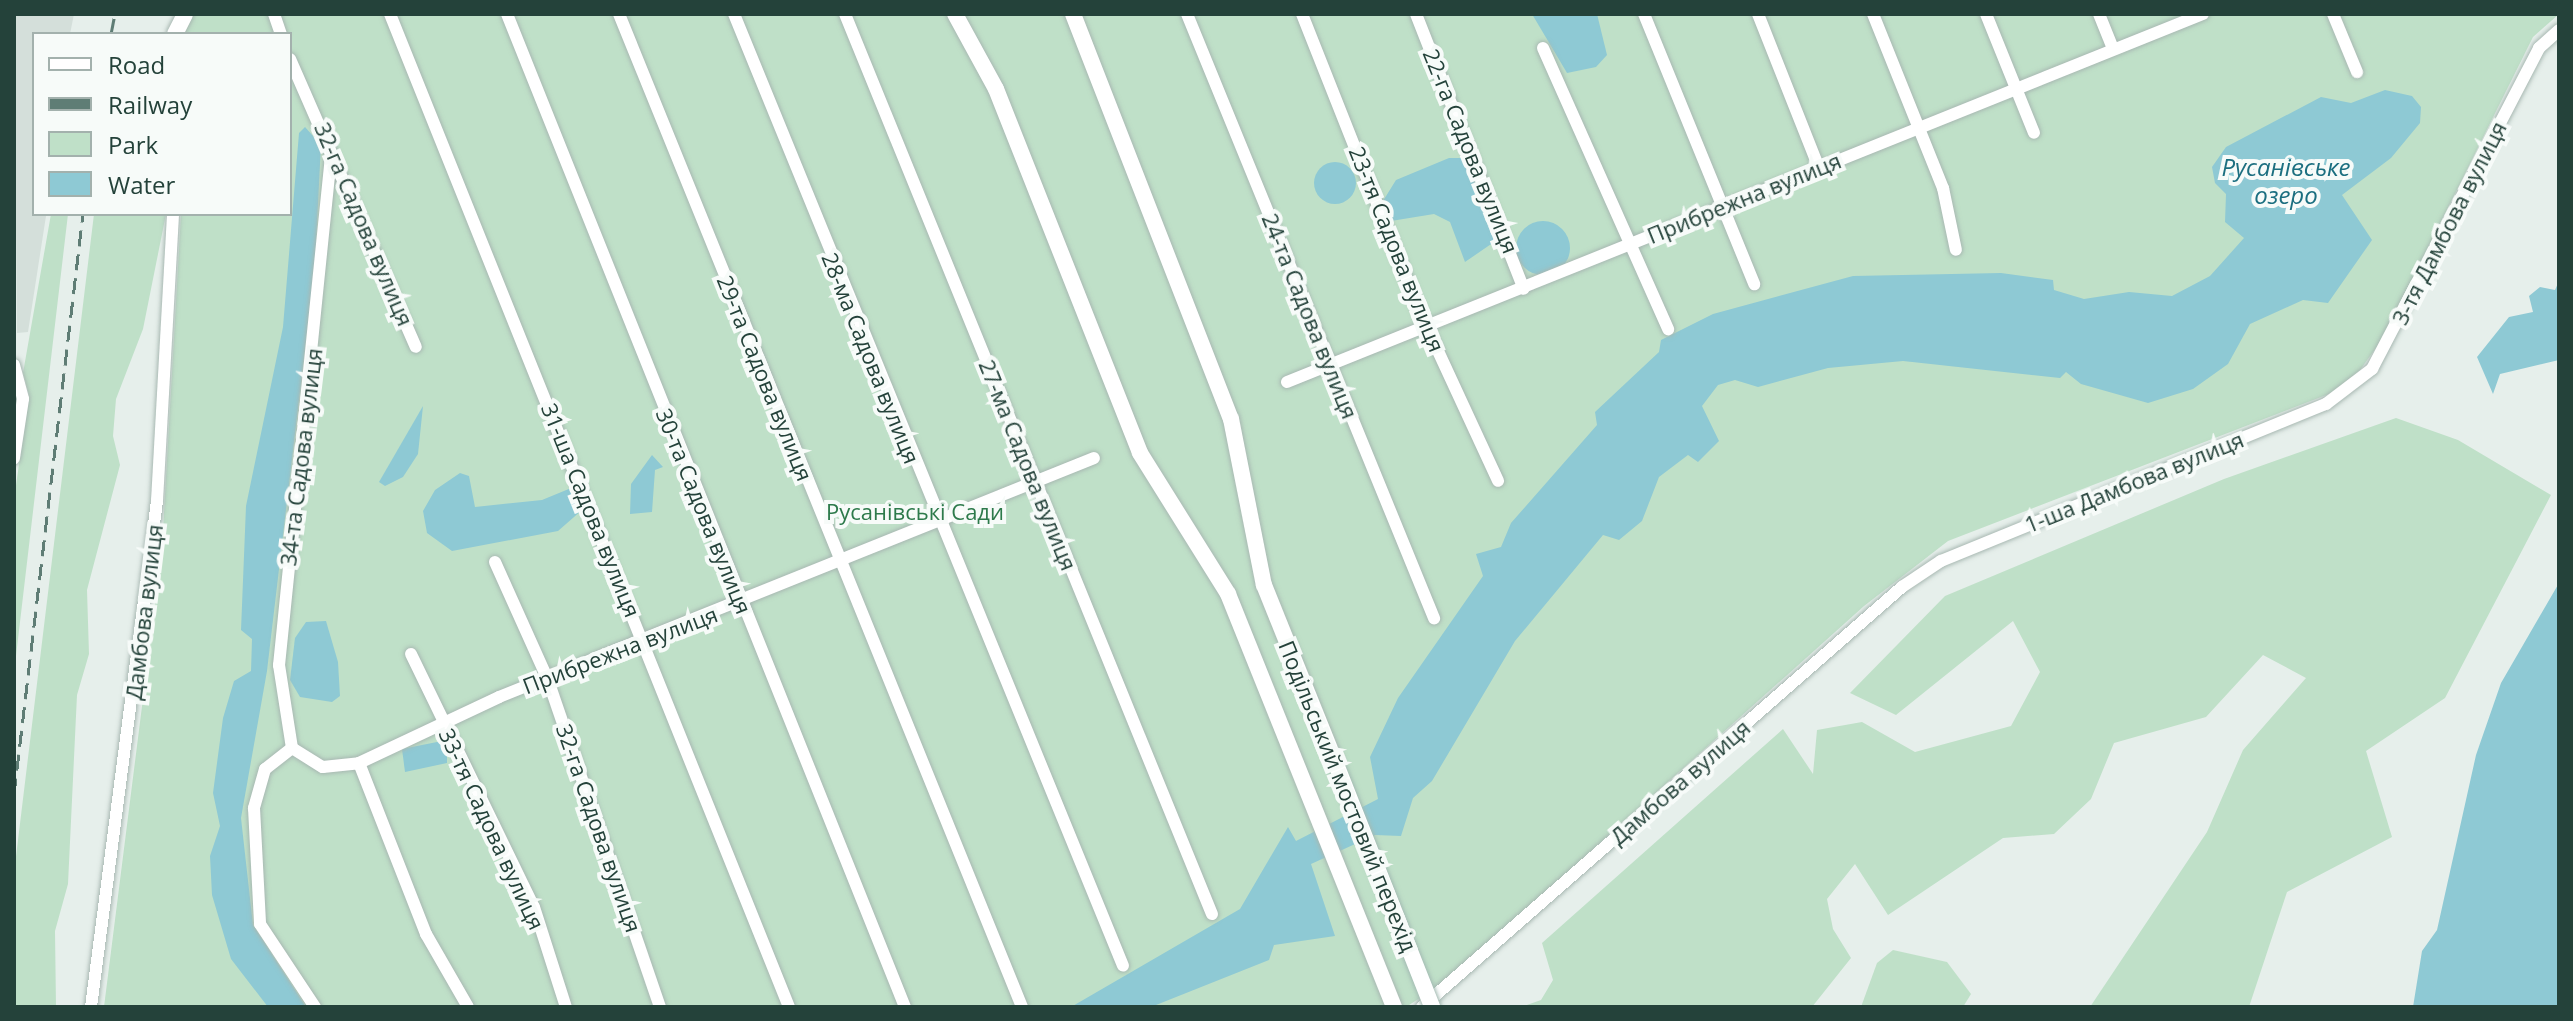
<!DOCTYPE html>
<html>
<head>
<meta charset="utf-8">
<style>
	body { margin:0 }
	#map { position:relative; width:2573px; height:1021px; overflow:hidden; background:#e6efeb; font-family:"Open Sans",sans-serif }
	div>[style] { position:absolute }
	.built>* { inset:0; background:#d4dfda }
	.green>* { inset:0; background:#bfe0c8 }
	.water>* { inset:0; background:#8ec9d4 }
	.round { border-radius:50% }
	.roads { filter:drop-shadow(0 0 2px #a8b8b2) drop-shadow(0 0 2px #a8b8b2) }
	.street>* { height:12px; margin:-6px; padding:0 6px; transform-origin:6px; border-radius:6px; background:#fff }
	.secondary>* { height:16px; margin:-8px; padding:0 8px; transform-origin:8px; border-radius:8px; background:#fff }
	.rail>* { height:3px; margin-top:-1.5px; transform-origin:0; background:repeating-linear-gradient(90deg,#5f7d75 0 16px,transparent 0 24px) }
	.bridges { filter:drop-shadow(0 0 2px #a4bbb3) drop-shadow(0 0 2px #a4bbb3) }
	.secondary-bridge>* { height:16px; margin:-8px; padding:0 8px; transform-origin:8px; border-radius:8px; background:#fff }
	span { translate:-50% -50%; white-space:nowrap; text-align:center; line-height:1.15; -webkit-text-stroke:8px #f7fbf9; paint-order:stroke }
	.street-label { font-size:22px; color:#24423a }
	.park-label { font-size:22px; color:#2d7a4b }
	.water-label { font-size:24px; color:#1c6f80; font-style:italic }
	.frame { position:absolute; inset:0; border:16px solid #24423a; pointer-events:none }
	.legend { position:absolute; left:32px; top:32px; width:260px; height:184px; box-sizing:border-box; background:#f7fbf9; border:2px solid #a3b1ad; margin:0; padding:10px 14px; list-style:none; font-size:24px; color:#24423a }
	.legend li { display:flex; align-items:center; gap:16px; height:40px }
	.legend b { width:40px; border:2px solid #a3b1ad }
</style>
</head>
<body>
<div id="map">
	<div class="built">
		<div style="clip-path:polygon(14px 14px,74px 14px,70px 34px,34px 34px,34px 214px,46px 216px,28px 332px,17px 333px)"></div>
	</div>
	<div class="green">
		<div style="clip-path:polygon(194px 14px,2559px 14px,2533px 37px,2383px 338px,2360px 370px,2334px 392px,1948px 541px,1864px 606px,1446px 981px,1406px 1007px,104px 1007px,162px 548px,181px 214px,290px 214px,290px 34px,183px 34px)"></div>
		<div style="clip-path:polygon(51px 214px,68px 214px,14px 673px,14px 499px,29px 395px,23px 373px)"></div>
		<div style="clip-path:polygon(94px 214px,166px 214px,143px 329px,116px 399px,113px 436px,120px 465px,87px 590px,89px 654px,77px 695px,68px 884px,55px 931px,56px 1007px,14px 1007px,14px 873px)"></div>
		<div style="clip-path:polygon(2396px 418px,2458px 440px,2551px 495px,2445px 698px,2366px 751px,2392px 837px,2287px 892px,2249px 1007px,2090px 1007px,2207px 832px,2243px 750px,2306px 678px,2263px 655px,2206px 717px,2114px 743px,2091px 799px,2054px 834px,2003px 838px,1888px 915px,1855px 864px,1827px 899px,1833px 929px,1851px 958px,1812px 1007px,1521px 1007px,1541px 1000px,1553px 980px,1542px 943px,1783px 729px,1813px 774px,1817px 730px,1862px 722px,1915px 752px,2011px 726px,2040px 672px,2013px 621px,1896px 715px,1850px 693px,1945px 596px,2224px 479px)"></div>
		<div style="clip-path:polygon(1893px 950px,1947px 962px,1971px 994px,1963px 1007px,1861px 1007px,1877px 963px)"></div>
	</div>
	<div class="water">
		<div style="clip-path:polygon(1532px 14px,1597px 14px,1607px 55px,1596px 67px,1567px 73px)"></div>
		<div style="clip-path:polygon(2385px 90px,2412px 96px,2421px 107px,2420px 123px,2391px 158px,2342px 195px,2372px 240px,2328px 303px,2303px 300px,2250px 324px,2228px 364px,2193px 389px,2148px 403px,2081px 384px,2066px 372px,2060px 378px,1903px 361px,1828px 368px,1758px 387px,1735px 380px,1718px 385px,1702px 406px,1719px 441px,1698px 462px,1688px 455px,1659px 477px,1642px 521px,1619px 540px,1603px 535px,1515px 641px,1432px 781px,1413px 798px,1401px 836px,1375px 835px,1311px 864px,1335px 936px,1274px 945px,1269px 960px,1151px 1007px,1071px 1007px,1240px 909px,1288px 827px,1296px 841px,1378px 799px,1370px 757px,1398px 698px,1483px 576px,1476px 554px,1501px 547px,1511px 523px,1597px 425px,1595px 412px,1659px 352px,1661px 340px,1713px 314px,1853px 276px,2001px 273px,2053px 280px,2054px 290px,2084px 299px,2129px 292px,2172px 296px,2210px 276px,2244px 238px,2225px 222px,2226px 194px,2215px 183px,2212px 167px,2226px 147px,2321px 97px,2351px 103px)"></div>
		<div style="clip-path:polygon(305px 127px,321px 145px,315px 264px,267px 671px,241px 818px,253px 925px,306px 1007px,268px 1007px,231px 959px,212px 895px,210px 856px,220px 826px,213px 793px,223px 718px,234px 681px,251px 671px,252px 639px,241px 630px,246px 506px,283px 327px,299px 133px)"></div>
		<div style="clip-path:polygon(1449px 158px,1467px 158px,1497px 240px,1465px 262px,1450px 222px,1434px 214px,1391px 221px,1383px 201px,1396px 180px)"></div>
		<div class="round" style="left:1314px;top:162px;width:42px;height:42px"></div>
		<div class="round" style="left:1516px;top:221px;width:54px;height:54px"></div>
		<div style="clip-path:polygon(2559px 281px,2559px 360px,2500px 374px,2493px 394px,2477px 357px,2509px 317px,2533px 312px,2529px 296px,2540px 287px,2555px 290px)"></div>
		<div style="clip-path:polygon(423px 406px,418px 454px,403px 477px,385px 486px,379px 482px)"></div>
		<div style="clip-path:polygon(652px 455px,663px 467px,655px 470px,652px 512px,630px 514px,631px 484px)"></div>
		<div style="clip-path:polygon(460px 473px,469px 476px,475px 507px,542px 500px,576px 486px,582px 510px,558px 531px,452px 551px,427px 533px,423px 511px,435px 490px)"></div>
		<div style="clip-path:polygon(2559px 583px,2559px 1007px,2413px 1007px,2422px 951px,2437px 930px,2476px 755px,2501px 683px)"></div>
		<div style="clip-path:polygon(326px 621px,338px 662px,340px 696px,332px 702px,300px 697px,290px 680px,295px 638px,306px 622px)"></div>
		<div style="clip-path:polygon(447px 740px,447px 763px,405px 772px,402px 749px)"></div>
	</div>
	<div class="roads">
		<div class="street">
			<div style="left:274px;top:14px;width:21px;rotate:71deg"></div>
			<div style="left:390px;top:14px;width:1070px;rotate:68.11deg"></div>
			<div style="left:507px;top:14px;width:1070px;rotate:68.16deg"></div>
			<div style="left:619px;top:14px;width:1072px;rotate:67.91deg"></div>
			<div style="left:734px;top:14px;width:1028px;rotate:67.77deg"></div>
			<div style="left:845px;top:14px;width:972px;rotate:67.82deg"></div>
			<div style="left:1187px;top:14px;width:653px;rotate:67.76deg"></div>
			<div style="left:1302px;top:14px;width:321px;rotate:68.4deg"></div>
			<div style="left:1420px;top:312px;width:186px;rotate:65.2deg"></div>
			<div style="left:1416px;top:14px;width:295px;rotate:68.6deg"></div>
			<div style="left:1644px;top:14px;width:292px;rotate:67.8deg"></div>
			<div style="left:1758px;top:14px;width:166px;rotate:68.4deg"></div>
			<div style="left:1873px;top:14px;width:188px;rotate:68.1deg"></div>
			<div style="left:1943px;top:188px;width:63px;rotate:78.2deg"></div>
			<div style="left:1986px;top:14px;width:128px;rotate:68deg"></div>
			<div style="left:2099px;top:14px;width:38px;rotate:68deg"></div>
			<div style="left:2333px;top:14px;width:63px;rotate:67.5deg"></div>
			<div style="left:1543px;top:48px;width:308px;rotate:66deg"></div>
			<div style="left:290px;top:59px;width:314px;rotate:66.4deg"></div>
			<div style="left:325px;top:128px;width:29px;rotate:78deg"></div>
			<div style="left:331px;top:156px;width:512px;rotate:95.83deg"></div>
			<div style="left:279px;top:665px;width:84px;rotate:81.1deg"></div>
			<div style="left:292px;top:748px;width:36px;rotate:32deg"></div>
			<div style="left:323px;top:767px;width:36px;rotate:-6deg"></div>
			<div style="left:359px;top:763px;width:155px;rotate:-25.2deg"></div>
			<div style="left:499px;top:697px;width:641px;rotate:-21.88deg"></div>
			<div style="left:14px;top:365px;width:35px;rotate:75deg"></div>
			<div style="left:23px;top:399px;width:60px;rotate:98.7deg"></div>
			<div style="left:1287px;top:382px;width:987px;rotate:-21.89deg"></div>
			<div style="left:495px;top:562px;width:129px;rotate:65.8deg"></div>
			<div style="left:548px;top:680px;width:346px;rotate:71.1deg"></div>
			<div style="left:411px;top:654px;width:281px;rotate:64.1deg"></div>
			<div style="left:534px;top:907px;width:105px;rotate:72.3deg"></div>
			<div style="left:292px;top:748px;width:34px;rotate:142deg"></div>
			<div style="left:265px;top:769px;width:41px;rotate:105.8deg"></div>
			<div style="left:254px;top:808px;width:116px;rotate:87deg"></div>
			<div style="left:260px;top:924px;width:100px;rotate:56.5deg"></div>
			<div style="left:359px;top:763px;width:184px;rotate:68.6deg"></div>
			<div style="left:426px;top:934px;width:84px;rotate:60.1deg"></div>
			<div style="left:91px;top:1007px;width:510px;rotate:-82.57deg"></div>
			<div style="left:157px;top:501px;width:287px;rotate:-86.8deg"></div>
			<div style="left:1422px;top:1007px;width:638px;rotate:-41.19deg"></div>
			<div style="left:1902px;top:587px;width:47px;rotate:-33.7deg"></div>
			<div style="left:1941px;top:561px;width:416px;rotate:-22.2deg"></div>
			<div style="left:2326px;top:404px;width:58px;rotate:-37.3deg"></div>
			<div style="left:2372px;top:369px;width:362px;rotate:-62.5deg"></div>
			<div style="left:2539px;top:48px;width:27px;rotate:-42deg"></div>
		</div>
		<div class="secondary">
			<div style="left:955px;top:14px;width:85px;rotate:61.3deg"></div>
			<div style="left:996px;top:89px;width:391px;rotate:68.4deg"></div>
			<div style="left:1140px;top:453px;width:166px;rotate:58deg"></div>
			<div style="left:1228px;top:594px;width:445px;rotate:68.1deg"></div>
			<div style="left:1073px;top:14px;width:435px;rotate:68.7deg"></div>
			<div style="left:1231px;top:419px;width:169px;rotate:78.8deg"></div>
			<div style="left:1264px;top:585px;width:188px;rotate:68.1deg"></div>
			<div style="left:175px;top:34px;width:22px;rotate:-63deg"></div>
		</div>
	</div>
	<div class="rail">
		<div style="left:111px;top:34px;width:20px;rotate:-79deg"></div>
		<div style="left:14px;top:794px;width:584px;rotate:-83.22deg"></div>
	</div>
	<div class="bridges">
		<div class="secondary-bridge">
			<div style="left:1334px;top:759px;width:267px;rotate:68.4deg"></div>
		</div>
	</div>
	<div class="street-label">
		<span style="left:1471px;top:151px;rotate:68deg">22-га Садова вулиця</span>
		<span style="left:1744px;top:198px;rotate:-22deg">Прибрежна вулиця</span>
		<span style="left:2449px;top:223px;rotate:-63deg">3-тя Дамбова вулиця</span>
		<span style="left:364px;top:224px;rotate:67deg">32-га Садова вулиця</span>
		<span style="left:1397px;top:249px;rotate:68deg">23-тя Садова вулиця</span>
		<span style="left:1310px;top:316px;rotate:68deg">24-та Садова вулиця</span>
		<span style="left:871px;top:358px;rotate:68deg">28-ма Садова вулиця</span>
		<span style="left:765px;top:378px;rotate:68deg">29-та Садова вулиця</span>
		<span style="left:301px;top:457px;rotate:-83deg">34-та Садова вулиця</span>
		<span style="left:1028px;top:465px;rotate:68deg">27-ма Садова вулиця</span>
		<span style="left:2134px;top:482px;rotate:-22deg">1-ша Дамбова вулиця</span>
		<span style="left:591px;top:510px;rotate:68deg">31-ша Садова вулиця</span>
		<span style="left:704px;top:511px;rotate:68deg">30-та Садова вулиця</span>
		<span style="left:144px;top:612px;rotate:-83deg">Дамбова вулиця</span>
		<span style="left:620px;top:650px;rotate:-21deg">Прибрежна вулиця</span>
		<span style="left:1680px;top:782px;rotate:-41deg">Дамбова вулиця</span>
		<span style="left:1348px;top:796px;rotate:68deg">Подільський мостовий перехід</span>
		<span style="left:599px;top:828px;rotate:71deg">32-га Садова вулиця</span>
		<span style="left:492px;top:829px;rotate:65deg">33-тя Садова вулиця</span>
	</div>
	<div class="park-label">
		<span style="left:915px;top:512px">Русанівські Сади</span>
	</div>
	<div class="water-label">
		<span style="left:2286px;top:181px">Русанівське<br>озеро</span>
	</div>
	<div class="frame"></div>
	<ul class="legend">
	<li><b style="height:10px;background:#fff"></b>Road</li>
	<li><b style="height:10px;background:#5f7d75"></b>Railway</li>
	<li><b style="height:22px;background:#bfe0c8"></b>Park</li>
	<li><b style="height:22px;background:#8ec9d4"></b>Water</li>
	</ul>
</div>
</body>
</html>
